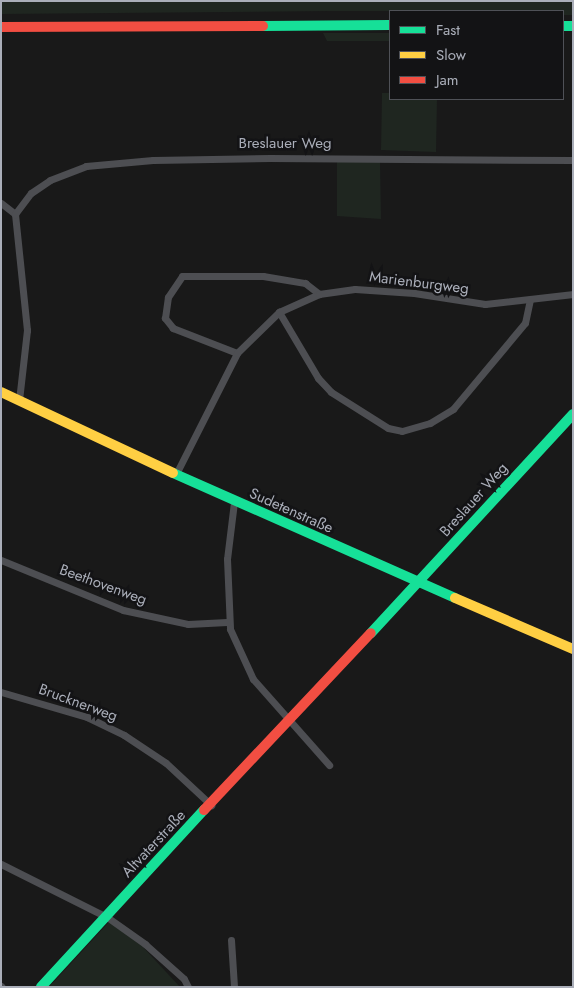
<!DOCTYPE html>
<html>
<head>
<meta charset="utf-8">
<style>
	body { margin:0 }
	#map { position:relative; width:574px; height:988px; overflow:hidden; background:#191919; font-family:Jost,sans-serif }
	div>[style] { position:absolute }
	.green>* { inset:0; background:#1f2620 }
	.street>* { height:7px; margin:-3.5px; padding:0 3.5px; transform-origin:3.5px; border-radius:3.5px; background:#4d4e52 }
	.fast>* { height:10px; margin:-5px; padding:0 5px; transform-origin:5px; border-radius:5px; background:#16e098 }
	.slow>* { height:10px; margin:-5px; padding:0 5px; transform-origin:5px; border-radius:5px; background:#ffcf43 }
	.jam>* { height:10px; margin:-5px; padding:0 5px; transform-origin:5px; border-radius:5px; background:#f24e42 }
	span { translate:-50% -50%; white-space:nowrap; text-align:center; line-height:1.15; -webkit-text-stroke:5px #131315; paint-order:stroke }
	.street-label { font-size:15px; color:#aaaeb9 }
	.frame { position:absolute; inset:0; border:2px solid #aaaeb9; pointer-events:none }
	.legend { position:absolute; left:389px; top:10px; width:175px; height:90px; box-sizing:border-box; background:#131315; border:1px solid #4f5157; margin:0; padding:6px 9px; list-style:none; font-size:15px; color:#aaaeb9 }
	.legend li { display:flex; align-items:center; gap:10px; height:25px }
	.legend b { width:25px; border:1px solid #4f5157 }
</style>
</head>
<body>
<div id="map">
	<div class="green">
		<div style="clip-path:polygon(1px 1px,573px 1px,573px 15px,563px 15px,563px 11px,331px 11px,1px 14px)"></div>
		<div style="clip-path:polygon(323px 33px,390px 33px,390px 41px,327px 41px)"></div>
		<div style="clip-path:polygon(382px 93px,390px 93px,390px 99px,437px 99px,436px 152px,381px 150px)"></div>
		<div style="clip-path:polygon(337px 162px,380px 162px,381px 219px,337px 216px)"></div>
		<div style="clip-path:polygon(109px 922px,142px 946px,180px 987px,49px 987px)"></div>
	</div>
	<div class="street">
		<div style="left:1px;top:203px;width:18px;rotate:38deg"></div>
		<div style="left:15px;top:214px;width:117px;rotate:84.1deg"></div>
		<div style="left:27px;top:330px;width:70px;rotate:96.5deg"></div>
		<div style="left:15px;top:214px;width:26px;rotate:-53deg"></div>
		<div style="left:31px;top:193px;width:23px;rotate:-34deg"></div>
		<div style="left:50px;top:180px;width:39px;rotate:-21deg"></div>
		<div style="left:86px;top:166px;width:67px;rotate:-5.1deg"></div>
		<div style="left:153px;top:160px;width:117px;rotate:-1deg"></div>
		<div style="left:270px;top:158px;width:303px;rotate:0.4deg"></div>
		<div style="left:279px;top:312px;width:77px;rotate:59.4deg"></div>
		<div style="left:318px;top:378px;width:19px;rotate:47deg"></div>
		<div style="left:331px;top:392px;width:67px;rotate:32.3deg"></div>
		<div style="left:388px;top:428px;width:14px;rotate:12deg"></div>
		<div style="left:402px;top:431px;width:29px;rotate:-16deg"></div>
		<div style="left:430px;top:423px;width:27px;rotate:-31deg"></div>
		<div style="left:453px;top:409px;width:112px;rotate:-50.1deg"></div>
		<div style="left:525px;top:323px;width:24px;rotate:-78deg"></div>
		<div style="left:237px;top:353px;width:69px;rotate:-158.7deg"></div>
		<div style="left:173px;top:328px;width:13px;rotate:-129deg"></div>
		<div style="left:165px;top:318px;width:21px;rotate:-82deg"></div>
		<div style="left:168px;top:297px;width:25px;rotate:-56deg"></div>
		<div style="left:182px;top:276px;width:81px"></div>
		<div style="left:263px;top:276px;width:43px;rotate:9.5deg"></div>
		<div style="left:305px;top:283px;width:18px;rotate:38deg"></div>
		<div style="left:176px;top:474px;width:136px;rotate:-63.2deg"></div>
		<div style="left:237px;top:353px;width:59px;rotate:-44.3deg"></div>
		<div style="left:279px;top:312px;width:44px;rotate:-24.2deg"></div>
		<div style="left:319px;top:294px;width:36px;rotate:-8deg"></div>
		<div style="left:355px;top:289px;width:59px;rotate:3.9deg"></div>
		<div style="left:414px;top:293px;width:72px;rotate:8.8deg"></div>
		<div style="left:485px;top:304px;width:89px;rotate:-6.5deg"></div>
		<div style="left:234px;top:502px;width:57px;rotate:97deg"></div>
		<div style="left:227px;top:559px;width:70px;rotate:87.5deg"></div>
		<div style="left:230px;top:629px;width:55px;rotate:65.3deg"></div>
		<div style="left:253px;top:679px;width:115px;rotate:48.5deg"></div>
		<div style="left:1px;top:560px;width:132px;rotate:22.3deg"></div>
		<div style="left:123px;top:610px;width:66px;rotate:12.2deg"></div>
		<div style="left:188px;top:624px;width:39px;rotate:-3deg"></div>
		<div style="left:1px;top:692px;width:90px;rotate:16.2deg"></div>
		<div style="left:87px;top:717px;width:41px;rotate:25.9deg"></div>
		<div style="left:124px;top:735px;width:50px;rotate:33.7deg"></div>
		<div style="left:166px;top:763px;width:62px;rotate:43deg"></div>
		<div style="left:1px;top:864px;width:119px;rotate:26.6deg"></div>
		<div style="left:107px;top:917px;width:47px;rotate:35.4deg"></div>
		<div style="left:145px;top:944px;width:52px;rotate:41.9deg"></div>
		<div style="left:184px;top:979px;width:9px;rotate:63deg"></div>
		<div style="left:231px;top:940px;width:47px;rotate:86.3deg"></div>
		<div style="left:1px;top:986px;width:1px;rotate:45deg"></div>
	</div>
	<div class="fast">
		<div style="left:263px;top:26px;width:127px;rotate:-0.5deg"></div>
		<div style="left:563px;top:26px;width:10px"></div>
		<div style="left:173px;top:473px;width:308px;rotate:23.9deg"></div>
		<div style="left:371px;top:633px;width:298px;rotate:-47.3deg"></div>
		<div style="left:41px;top:987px;width:241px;rotate:-47.4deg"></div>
	</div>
	<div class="slow">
		<div style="left:1px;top:392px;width:190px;rotate:25.2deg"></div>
		<div style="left:455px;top:598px;width:129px;rotate:23.4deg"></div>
	</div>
	<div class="jam">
		<div style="left:1px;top:27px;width:262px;rotate:-0.2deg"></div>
		<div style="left:204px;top:810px;width:243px;rotate:-46.7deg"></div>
	</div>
	<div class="street-label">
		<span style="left:285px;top:144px">Breslauer Weg</span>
		<span style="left:419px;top:283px;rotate:7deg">Marienburgweg</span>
		<span style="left:474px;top:500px;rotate:-48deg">Breslauer Weg</span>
		<span style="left:291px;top:511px;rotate:24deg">Sudetenstraße</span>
		<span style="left:103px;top:585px;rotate:20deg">Beethovenweg</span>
		<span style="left:78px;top:703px;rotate:20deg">Brucknerweg</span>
		<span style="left:154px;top:844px;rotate:-47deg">Altvaterstraße</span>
	</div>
	<div class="frame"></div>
	<ul class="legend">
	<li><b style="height:6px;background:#16e098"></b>Fast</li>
	<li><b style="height:6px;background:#ffcf43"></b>Slow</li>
	<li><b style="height:6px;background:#f24e42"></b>Jam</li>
	</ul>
</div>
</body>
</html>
